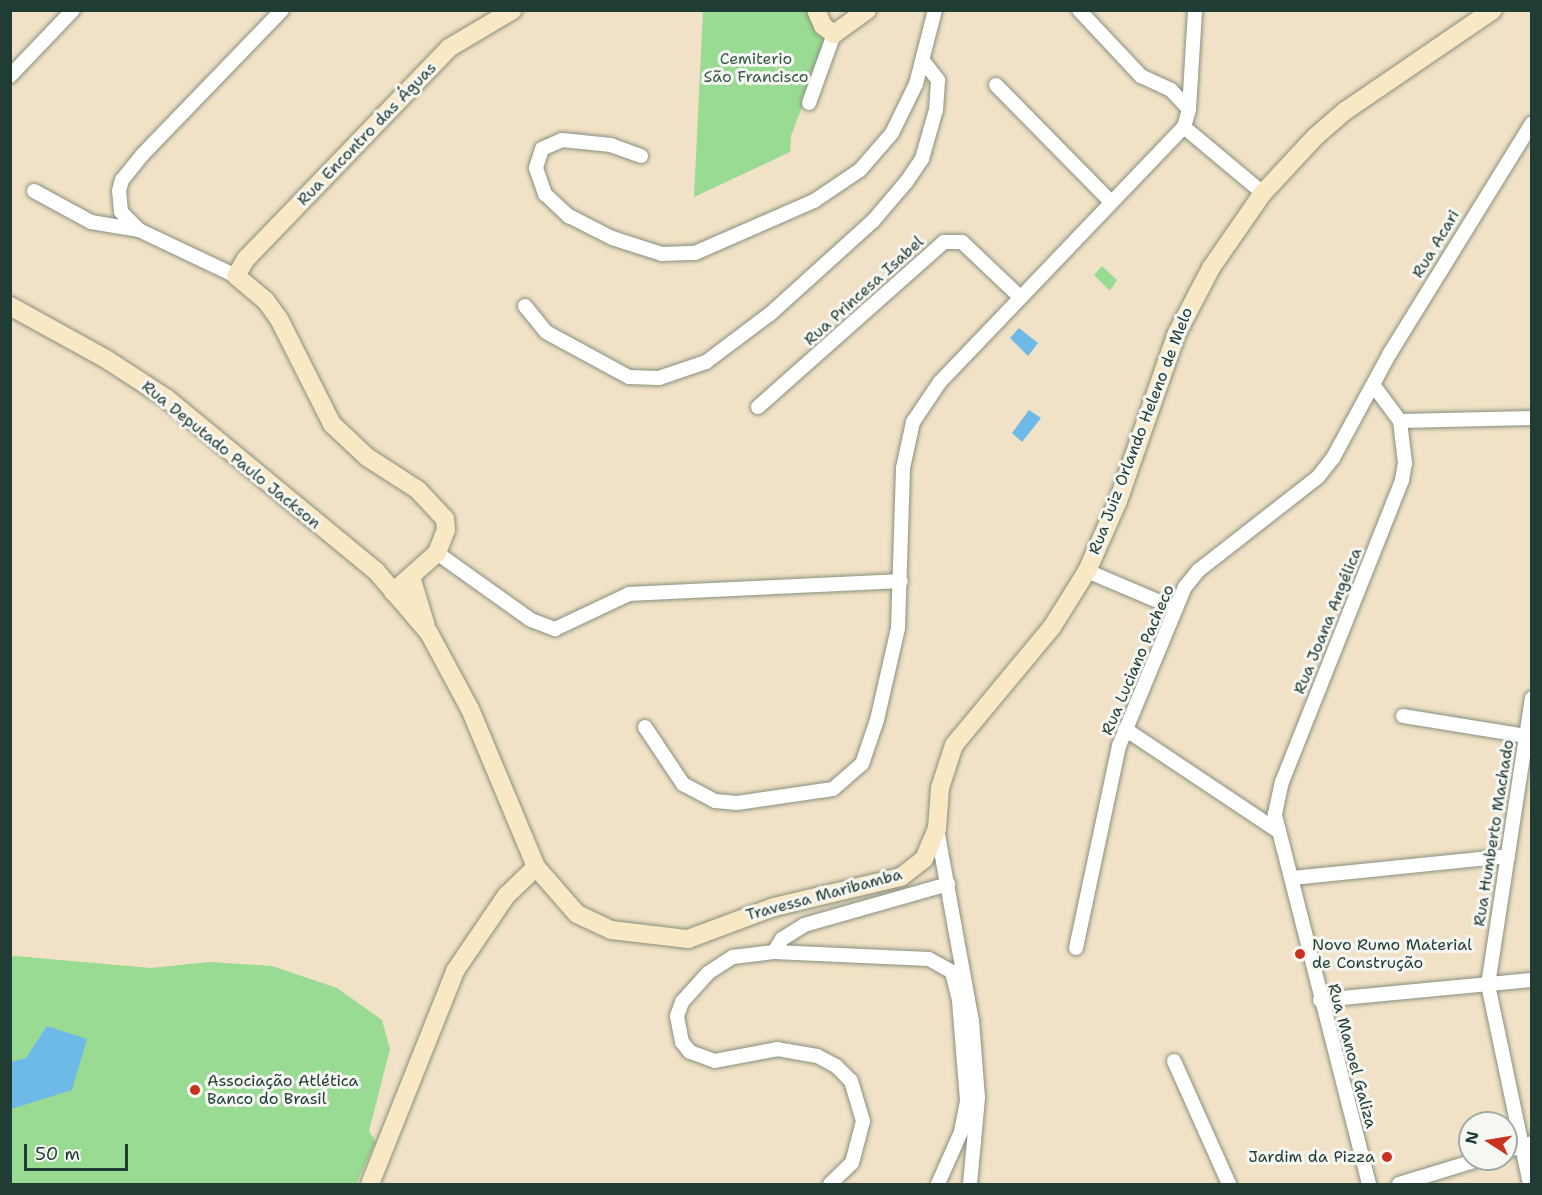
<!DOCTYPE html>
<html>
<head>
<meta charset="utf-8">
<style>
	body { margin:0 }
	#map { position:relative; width:1542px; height:1195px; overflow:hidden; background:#f1e2c7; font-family:"Shantell Sans",sans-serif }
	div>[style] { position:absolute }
	.green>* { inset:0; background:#99db92 }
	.water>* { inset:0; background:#6db9e7 }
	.roads { filter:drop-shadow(0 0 2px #88907e) drop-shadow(0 0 2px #88907e) }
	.minor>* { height:14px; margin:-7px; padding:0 7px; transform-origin:7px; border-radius:7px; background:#fff }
	.secondary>* { height:18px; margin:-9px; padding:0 9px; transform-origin:9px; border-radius:9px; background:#f8e8c3 }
	.dots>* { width:16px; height:16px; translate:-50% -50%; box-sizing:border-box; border:3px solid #f6f6f2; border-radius:50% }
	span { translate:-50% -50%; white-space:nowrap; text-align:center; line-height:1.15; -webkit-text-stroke:6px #f6f6f2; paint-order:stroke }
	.park-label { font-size:16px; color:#375d47 }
	.street-label { font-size:16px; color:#1f3d34 }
	.poi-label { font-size:16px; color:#1f3d34 }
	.left { translate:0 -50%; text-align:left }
	.right { translate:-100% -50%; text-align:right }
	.frame { position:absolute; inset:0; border:12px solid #1f3d34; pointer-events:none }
	.north { position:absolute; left:1458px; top:1111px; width:60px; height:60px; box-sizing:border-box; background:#f6f6f2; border:2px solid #a0aca6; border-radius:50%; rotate:282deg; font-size:16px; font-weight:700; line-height:24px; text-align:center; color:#1f3d34 }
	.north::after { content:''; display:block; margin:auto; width:21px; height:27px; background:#c8321e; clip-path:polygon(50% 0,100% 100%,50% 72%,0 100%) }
	.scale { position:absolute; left:24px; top:1144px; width:104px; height:27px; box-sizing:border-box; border:3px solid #1f3d34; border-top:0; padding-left:8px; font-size:18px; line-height:21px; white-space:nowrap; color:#1f3d34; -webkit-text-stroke:4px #f6f6f2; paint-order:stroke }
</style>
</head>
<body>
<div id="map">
	<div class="green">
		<div style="clip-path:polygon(703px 11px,812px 11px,826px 43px,791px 136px,790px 152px,694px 197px)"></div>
		<div style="clip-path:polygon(1102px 266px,1117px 280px,1110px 291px,1094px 275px)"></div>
		<div style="clip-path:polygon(15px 956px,151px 968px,209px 962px,272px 966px,337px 988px,382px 1020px,390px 1049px,369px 1131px,376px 1142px,356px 1184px,11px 1184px,10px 958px)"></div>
	</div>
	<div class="water">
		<div style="clip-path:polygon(1019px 328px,1038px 343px,1028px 356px,1010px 338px)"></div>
		<div style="clip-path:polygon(1029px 410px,1041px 418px,1022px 442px,1012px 433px)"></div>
		<div style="clip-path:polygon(47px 1026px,87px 1039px,72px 1090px,11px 1109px,11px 1062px,26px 1058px)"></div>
	</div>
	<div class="roads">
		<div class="minor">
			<div style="left:1079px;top:10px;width:91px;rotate:46.8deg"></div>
			<div style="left:1141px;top:76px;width:33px;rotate:25deg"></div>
			<div style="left:1171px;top:90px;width:26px;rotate:47deg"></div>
			<div style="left:10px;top:76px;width:91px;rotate:-46.3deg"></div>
			<div style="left:996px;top:85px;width:164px;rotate:45.5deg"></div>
			<div style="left:809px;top:103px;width:73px;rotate:-70.1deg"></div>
			<div style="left:1184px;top:127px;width:103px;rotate:39.9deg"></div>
			<div style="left:641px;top:156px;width:32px;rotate:-160deg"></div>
			<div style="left:611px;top:145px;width:49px;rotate:-174.2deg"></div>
			<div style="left:562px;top:140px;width:22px;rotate:156deg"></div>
			<div style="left:542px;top:149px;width:20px;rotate:108deg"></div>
			<div style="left:536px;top:168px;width:28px;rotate:71deg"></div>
			<div style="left:545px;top:194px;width:33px;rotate:43deg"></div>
			<div style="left:569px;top:216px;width:48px;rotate:27.1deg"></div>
			<div style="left:612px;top:238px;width:52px;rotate:17.7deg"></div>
			<div style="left:662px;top:254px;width:33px;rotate:-2deg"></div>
			<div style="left:695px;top:253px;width:130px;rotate:-23.6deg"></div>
			<div style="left:814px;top:201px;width:55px;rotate:-34deg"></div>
			<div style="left:860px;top:170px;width:49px;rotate:-49.1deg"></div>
			<div style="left:892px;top:133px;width:55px;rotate:-63.9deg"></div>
			<div style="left:916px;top:84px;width:76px;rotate:-75.6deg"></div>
			<div style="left:34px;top:191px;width:65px;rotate:28.5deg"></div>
			<div style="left:91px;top:222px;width:49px;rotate:9.5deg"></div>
			<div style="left:139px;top:230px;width:107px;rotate:25.4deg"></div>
			<div style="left:139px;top:230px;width:25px;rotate:-135deg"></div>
			<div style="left:121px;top:212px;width:21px;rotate:-95deg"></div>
			<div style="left:119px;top:191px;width:11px;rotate:-75deg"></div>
			<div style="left:122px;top:180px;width:33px;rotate:-51deg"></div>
			<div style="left:143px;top:154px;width:200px;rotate:-46deg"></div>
			<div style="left:525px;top:306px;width:33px;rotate:51deg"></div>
			<div style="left:546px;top:332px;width:94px;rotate:28.5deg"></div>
			<div style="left:629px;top:377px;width:30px;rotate:2deg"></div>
			<div style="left:659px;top:378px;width:50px;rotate:-18.8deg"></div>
			<div style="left:706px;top:362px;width:80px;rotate:-36.9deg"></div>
			<div style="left:770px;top:314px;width:139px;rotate:-42.1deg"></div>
			<div style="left:873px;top:221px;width:52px;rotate:-49.6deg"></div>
			<div style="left:907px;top:181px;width:27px;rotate:-56deg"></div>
			<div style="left:922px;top:159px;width:51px;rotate:-74.1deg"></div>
			<div style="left:936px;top:110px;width:30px;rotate:-86deg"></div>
			<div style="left:938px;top:80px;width:24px;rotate:-128deg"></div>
			<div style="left:1374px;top:386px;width:44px;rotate:53.4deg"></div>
			<div style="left:1400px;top:421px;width:132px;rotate:-1.3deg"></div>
			<div style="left:758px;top:407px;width:249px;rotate:-41.6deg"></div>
			<div style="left:944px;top:242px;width:18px"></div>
			<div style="left:962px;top:242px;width:80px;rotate:43.5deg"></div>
			<div style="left:437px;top:553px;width:115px;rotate:35.5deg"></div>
			<div style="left:531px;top:620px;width:26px;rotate:21deg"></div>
			<div style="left:555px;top:629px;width:82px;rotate:-25.3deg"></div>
			<div style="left:629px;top:594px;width:272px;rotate:-2.7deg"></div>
			<div style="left:1087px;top:571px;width:95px;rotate:23deg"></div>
			<div style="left:1403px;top:716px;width:125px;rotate:9.2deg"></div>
			<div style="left:645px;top:727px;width:69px;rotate:56.3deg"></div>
			<div style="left:683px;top:784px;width:36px;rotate:28deg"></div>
			<div style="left:715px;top:801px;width:22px;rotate:5deg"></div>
			<div style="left:737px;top:803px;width:97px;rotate:-8.3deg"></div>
			<div style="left:833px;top:789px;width:38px;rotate:-41deg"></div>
			<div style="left:862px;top:764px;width:46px;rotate:-71.2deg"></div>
			<div style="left:877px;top:720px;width:94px;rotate:-77.1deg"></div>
			<div style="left:898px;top:628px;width:160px;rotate:-88.2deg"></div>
			<div style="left:903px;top:468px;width:47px;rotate:-77.7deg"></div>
			<div style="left:913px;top:422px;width:48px;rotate:-56deg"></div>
			<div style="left:940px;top:382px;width:353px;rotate:-46.3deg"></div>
			<div style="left:1184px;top:127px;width:19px;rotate:-74deg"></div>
			<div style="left:1189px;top:109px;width:99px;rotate:-86.5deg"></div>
			<div style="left:1125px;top:729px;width:184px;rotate:33.7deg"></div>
			<div style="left:937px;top:829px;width:195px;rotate:79.7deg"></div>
			<div style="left:972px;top:1021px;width:77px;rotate:85.5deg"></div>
			<div style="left:978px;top:1098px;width:86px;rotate:95.3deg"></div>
			<div style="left:1292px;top:878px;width:217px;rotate:-5.8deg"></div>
			<div style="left:1076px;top:948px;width:207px;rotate:-78deg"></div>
			<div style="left:1119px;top:746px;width:172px;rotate:-67.5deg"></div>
			<div style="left:1185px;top:587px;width:22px;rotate:-51deg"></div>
			<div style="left:1199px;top:570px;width:151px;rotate:-38deg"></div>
			<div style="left:1318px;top:477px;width:24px;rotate:-52deg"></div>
			<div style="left:1333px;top:458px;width:119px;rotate:-61.5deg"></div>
			<div style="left:1390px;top:353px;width:270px;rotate:-58.3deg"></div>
			<div style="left:774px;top:952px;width:15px;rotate:-58deg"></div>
			<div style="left:782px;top:939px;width:26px;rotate:-32deg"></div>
			<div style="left:804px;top:925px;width:150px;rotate:-15.9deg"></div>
			<div style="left:1320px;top:1000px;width:213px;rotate:-5.4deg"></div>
			<div style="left:1174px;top:1061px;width:135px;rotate:65.9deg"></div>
			<div style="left:1506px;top:1151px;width:27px;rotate:-17deg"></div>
			<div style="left:830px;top:1184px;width:30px;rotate:-44deg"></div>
			<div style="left:852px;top:1163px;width:43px;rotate:-75.3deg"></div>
			<div style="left:863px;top:1121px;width:42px;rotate:-106.7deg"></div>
			<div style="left:851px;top:1081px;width:21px;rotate:-135deg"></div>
			<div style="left:836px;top:1066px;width:21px;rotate:-152deg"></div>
			<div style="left:817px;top:1056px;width:40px;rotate:-170deg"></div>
			<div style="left:778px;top:1049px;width:64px;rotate:169.2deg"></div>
			<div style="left:715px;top:1061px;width:27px;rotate:-160deg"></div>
			<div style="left:690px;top:1052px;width:13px;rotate:-129deg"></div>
			<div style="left:682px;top:1042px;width:26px;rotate:-101deg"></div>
			<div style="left:677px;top:1016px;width:15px;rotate:-70deg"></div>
			<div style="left:682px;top:1002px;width:39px;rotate:-48deg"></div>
			<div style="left:708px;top:973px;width:30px;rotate:-33deg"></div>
			<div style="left:733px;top:957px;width:41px;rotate:-7deg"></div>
			<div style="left:774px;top:952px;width:155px;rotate:2.6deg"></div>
			<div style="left:929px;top:959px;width:26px;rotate:29deg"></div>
			<div style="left:952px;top:972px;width:30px;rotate:76deg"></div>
			<div style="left:959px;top:1001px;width:100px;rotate:85.4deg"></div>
			<div style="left:967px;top:1101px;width:32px;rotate:101deg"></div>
			<div style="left:961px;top:1132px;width:57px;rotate:113.9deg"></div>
			<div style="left:1369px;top:1184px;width:382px;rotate:-104.3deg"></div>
			<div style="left:1275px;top:814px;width:33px;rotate:-78deg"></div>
			<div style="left:1282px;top:782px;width:325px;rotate:-68.3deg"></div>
			<div style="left:1402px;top:480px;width:17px;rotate:-80deg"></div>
			<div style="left:1405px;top:463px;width:42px;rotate:-96.8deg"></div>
			<div style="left:1399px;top:1184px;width:86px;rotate:-17deg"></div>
			<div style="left:1530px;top:1184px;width:203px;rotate:-101.9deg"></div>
			<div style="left:1488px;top:985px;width:290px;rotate:-81.3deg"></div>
		</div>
		<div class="secondary">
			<div style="left:816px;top:10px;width:17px;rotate:66deg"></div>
			<div style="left:823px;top:26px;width:14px;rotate:36deg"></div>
			<div style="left:834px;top:34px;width:41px;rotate:-36deg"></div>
			<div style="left:10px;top:306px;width:110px;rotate:28.9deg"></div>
			<div style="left:106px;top:359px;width:72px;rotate:33deg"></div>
			<div style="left:166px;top:398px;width:272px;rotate:39.5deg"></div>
			<div style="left:376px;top:571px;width:82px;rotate:49.5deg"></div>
			<div style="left:429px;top:633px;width:86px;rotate:61.7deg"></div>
			<div style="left:470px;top:709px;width:171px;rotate:67.3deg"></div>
			<div style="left:536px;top:867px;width:62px;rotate:48.9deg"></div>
			<div style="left:577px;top:914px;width:38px;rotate:25deg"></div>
			<div style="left:611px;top:930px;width:78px;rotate:6.7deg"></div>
			<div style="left:688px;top:939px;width:92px;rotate:-20.4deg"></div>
			<div style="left:774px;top:907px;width:130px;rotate:-13.3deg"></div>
			<div style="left:901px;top:877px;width:29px;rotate:-38deg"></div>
			<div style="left:924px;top:859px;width:33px;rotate:-67deg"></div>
			<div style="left:937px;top:829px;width:41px;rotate:-85.8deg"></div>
			<div style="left:940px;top:788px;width:45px;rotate:-72deg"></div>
			<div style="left:954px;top:745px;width:153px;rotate:-50.3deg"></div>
			<div style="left:1052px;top:627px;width:66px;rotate:-58deg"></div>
			<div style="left:1087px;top:571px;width:77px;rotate:-66.1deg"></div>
			<div style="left:1118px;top:501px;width:176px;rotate:-70.7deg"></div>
			<div style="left:1176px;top:335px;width:76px;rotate:-62.4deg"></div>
			<div style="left:1211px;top:268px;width:91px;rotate:-55.3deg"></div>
			<div style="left:1263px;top:193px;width:76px;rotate:-47.1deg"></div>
			<div style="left:1315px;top:137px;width:40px;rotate:-41deg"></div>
			<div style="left:1345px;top:111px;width:179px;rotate:-34.3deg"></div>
			<div style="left:411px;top:577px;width:51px;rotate:73deg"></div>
			<div style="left:393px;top:592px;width:59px;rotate:-41.6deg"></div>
			<div style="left:437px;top:553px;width:25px;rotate:-69deg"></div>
			<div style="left:446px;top:530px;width:11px;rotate:-95deg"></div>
			<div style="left:445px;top:519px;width:40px;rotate:-133deg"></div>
			<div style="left:418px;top:490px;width:61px;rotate:-147.1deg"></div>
			<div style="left:367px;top:457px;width:48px;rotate:-136.7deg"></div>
			<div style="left:332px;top:424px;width:118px;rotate:-116.8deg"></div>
			<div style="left:279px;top:319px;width:22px;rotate:-126deg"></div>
			<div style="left:266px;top:301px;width:39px;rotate:-140deg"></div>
			<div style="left:236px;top:276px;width:20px;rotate:-60deg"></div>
			<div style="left:246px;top:259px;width:293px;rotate:-46.1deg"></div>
			<div style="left:449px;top:48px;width:74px;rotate:-30.7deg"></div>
			<div style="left:370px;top:1184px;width:229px;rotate:-68.2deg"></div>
			<div style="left:455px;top:971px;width:91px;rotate:-55.8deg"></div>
			<div style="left:506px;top:896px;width:42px;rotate:-44deg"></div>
		</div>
	</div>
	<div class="dots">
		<div style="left:1300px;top:954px;background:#c8321e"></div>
		<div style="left:195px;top:1090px;background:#c8321e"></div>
		<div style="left:1387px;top:1157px;background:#c8321e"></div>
	</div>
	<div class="park-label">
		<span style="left:756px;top:68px">Cemiterio<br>São Francisco</span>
	</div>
	<div class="street-label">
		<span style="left:367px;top:134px;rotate:-46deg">Rua Encontro das Águas</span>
		<span style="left:1436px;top:244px;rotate:-59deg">Rua Acari</span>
		<span style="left:864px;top:291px;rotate:-42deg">Rua Princesa Isabel</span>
		<span style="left:1141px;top:431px;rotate:-69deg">Rua Juiz Orlando Heleno de Melo</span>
		<span style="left:231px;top:455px;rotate:39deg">Rua Deputado Paulo Jackson</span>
		<span style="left:1328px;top:621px;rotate:-68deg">Rua Joana Angélica</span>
		<span style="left:1138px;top:660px;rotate:-67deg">Rua Luciano Pacheco</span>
		<span style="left:1494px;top:833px;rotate:-81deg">Rua Humberto Machado</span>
		<span style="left:824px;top:895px;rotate:-15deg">Travessa Maribamba</span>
		<span style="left:1352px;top:1056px;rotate:75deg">Rua Manoel Galiza</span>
	</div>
	<div class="poi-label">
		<span class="left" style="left:1312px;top:954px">Novo Rumo Material<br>de Construção</span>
		<span class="left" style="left:207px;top:1090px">Associação Atlética<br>Banco do Brasil</span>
		<span class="right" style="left:1375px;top:1157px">Jardim da Pizza</span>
	</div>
	<div class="frame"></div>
	<div class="north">N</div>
	<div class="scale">50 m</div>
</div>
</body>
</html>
